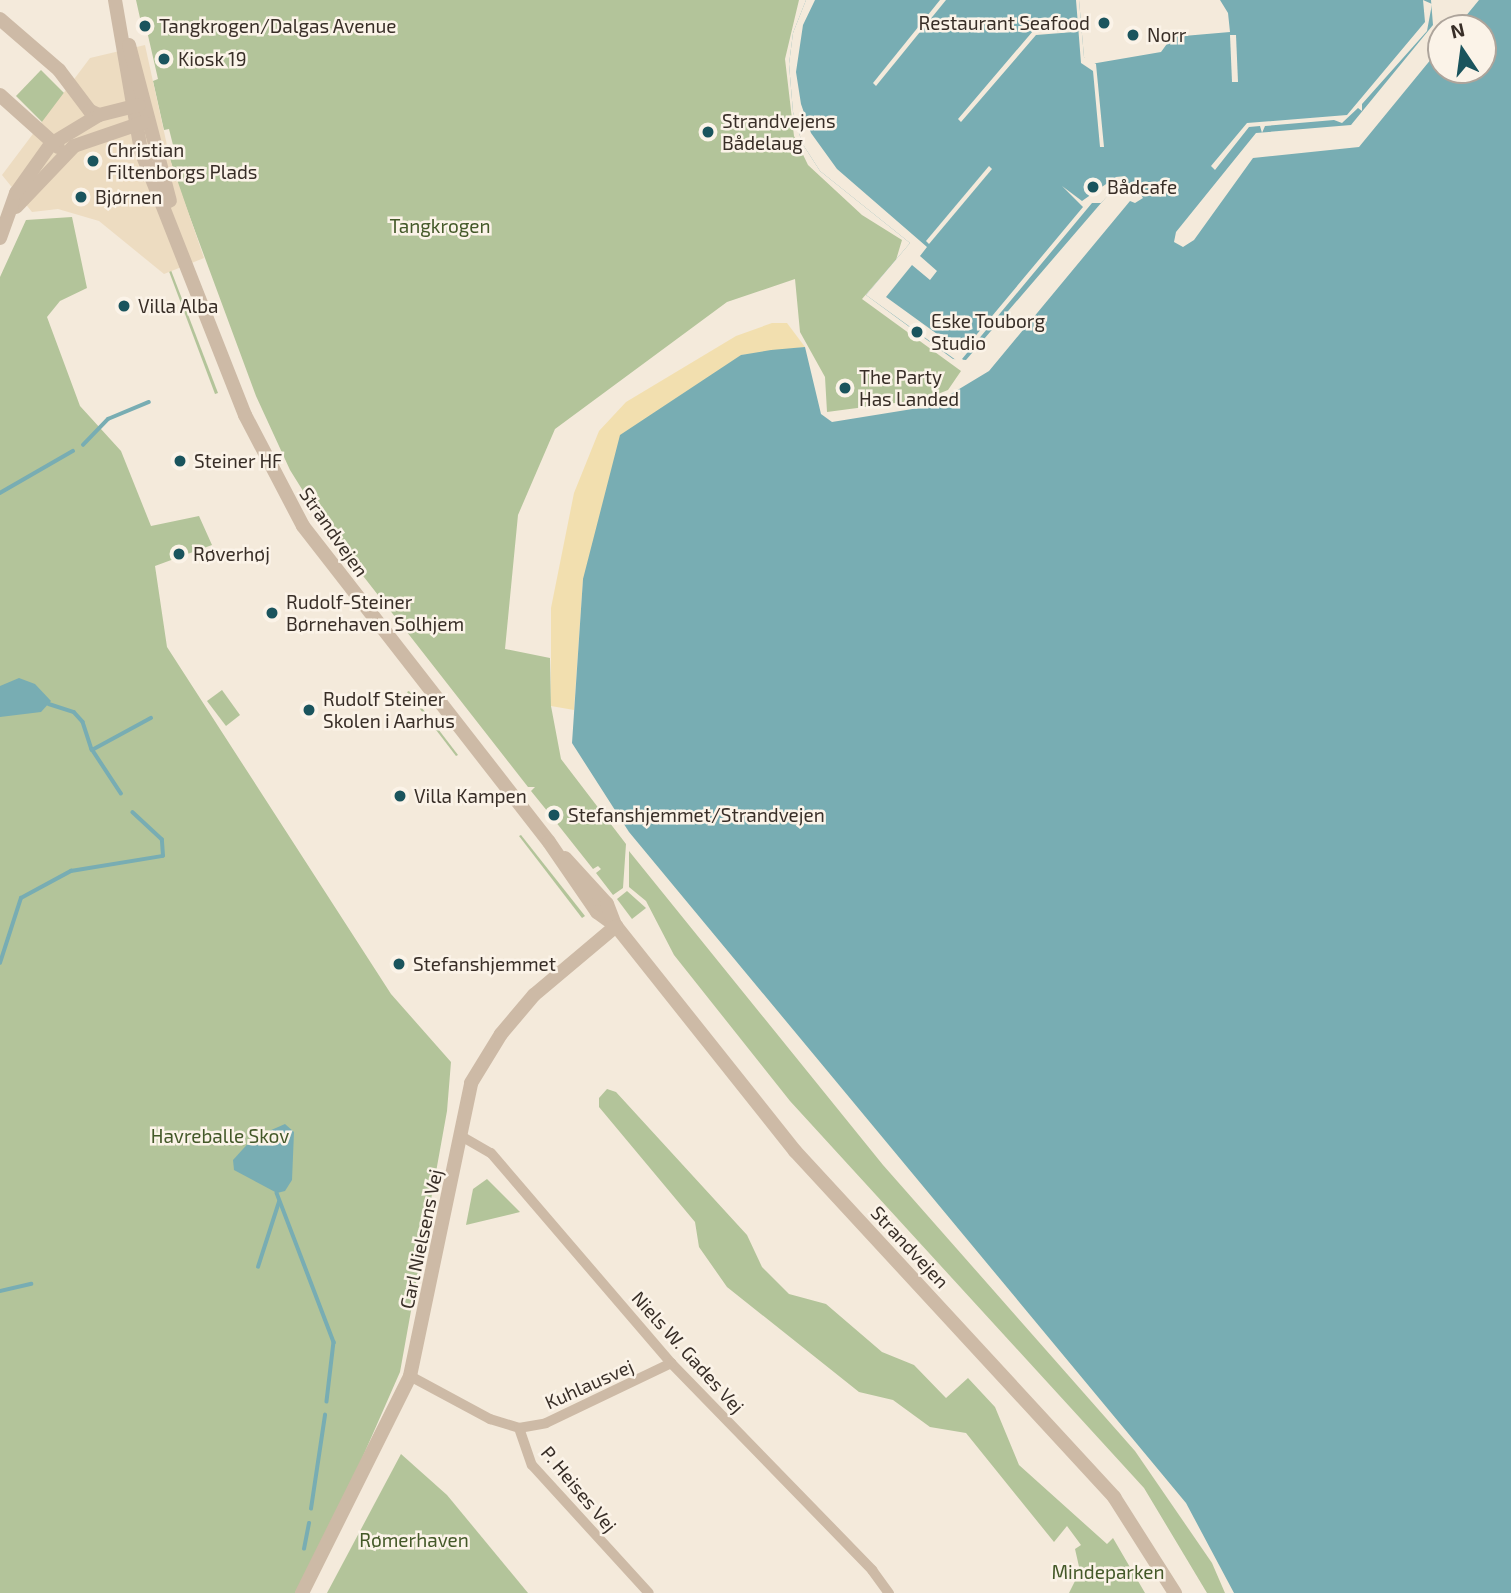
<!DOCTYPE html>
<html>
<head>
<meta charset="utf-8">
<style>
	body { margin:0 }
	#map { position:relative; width:1511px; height:1593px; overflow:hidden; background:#f4eadb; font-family:"Exo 2",sans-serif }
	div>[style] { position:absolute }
	.green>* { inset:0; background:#b3c49a }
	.sand>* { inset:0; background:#f2dfaf }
	.plaza>* { inset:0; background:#eddcc1 }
	.water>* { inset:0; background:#78adb3 }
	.pier>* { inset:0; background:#f4eadb }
	.stream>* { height:3.5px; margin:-1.75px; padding:0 1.75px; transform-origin:1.75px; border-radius:1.75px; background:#78adb3 }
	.minor>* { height:10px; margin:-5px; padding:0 5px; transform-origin:5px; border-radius:5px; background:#cdbaa6 }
	.tertiary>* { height:14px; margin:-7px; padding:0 7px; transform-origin:7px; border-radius:7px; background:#cdbaa6 }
	.dots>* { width:19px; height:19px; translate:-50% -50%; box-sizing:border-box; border:4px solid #fbf3e8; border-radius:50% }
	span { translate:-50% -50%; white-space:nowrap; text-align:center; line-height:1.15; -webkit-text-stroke:5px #fbf3e8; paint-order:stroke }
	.poi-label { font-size:19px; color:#382e27 }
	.right { translate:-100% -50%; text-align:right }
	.left { translate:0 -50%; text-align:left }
	.park-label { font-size:19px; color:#445929 }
	.street-label { font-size:19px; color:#382e27 }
	.north { position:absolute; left:1427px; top:14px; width:70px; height:70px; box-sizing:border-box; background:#fbf3e8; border:2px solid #ada49b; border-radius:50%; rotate:347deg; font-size:19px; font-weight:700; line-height:28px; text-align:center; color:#382e27 }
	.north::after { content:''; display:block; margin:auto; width:24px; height:32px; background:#1a545d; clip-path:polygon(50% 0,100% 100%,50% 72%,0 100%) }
</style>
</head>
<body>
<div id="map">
	<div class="green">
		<div style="clip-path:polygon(136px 0,799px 0,785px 59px,794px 136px,808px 165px,862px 215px,902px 240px,896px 260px,862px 299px,961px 371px,948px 390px,925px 399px,827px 412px,825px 377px,800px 332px,795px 279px,727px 302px,555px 429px,518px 515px,505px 649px,550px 658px,551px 706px,561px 759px,626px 844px,623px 888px,613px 895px,596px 873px,601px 869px,598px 866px,593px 869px,555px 821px,559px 817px,553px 809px,548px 812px,531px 791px,535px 787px,528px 787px,328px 531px,290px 470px,256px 396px,178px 185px,170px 159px,176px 157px,169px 129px,164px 130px,153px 81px,158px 79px,144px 18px,140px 18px)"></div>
		<div style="clip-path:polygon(41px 70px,67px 96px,50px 130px,16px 96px)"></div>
		<div style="clip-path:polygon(72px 217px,87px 288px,60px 301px,47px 317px,80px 406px,121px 451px,151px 526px,199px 516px,212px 545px,155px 566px,167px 647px,391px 994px,451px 1062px,447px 1111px,400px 1372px,349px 1488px,295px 1593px,0 1593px,0 277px,26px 220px)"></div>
		<div style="clip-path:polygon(169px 265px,218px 393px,215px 394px,167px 266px)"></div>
		<div style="clip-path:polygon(222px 690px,240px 715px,226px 726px,207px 701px)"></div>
		<div style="clip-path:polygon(409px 691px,458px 755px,456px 756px,407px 692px)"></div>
		<div style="clip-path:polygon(521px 835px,585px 916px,582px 918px,519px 836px)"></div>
		<div style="clip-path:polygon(629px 851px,883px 1165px,1135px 1451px,1212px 1563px,1225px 1593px,1207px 1593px,1144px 1488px,790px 1101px,674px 955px,646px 901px,629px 887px)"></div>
		<div style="clip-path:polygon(627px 891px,646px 908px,632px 919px,617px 899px)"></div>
		<div style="clip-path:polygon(607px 1089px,616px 1092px,747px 1235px,762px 1267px,789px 1294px,826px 1304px,882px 1352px,914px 1365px,946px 1398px,968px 1378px,995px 1407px,1019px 1465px,1107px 1544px,1113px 1538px,1145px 1593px,1069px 1593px,1080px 1571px,1075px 1549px,1081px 1545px,1067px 1526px,1054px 1542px,966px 1433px,930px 1427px,893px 1400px,859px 1392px,727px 1287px,699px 1247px,695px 1222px,599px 1107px,599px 1098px)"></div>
		<div style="clip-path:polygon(487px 1179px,520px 1212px,466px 1225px,473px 1189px)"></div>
		<div style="clip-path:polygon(401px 1454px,447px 1495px,528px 1593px,327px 1593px)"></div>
	</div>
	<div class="sand">
		<div style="clip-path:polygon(772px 323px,787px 323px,805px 347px,741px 355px,583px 579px,574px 710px,551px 706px,551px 608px,574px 493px,599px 431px,626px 402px,736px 336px)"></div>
	</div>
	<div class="plaza">
		<div style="clip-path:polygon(145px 45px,170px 159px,204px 258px,164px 274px,99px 221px,58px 209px,32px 212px,2px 175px,90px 58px)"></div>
	</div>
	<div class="water">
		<div style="clip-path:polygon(806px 0,1079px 0,1084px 57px,1091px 64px,1161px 52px,1172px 37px,1230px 32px,1228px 13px,1220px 0,1431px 0,1433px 25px,1351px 125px,1256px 133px,1176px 232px,1174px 242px,1183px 247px,1194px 240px,1253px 158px,1359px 147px,1441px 47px,1441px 70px,1483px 70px,1483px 28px,1456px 28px,1479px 0,1511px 0,1511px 1593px,1234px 1593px,1186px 1503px,629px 832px,572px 743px,583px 579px,620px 435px,741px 355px,771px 350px,805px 347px,821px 414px,832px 422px,931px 406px,989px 371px,1130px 201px,1135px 203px,1143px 198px,1136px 187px,1128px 192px,1114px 188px,966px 360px,953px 359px,866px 295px,910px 243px,820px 171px,802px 143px,793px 112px,789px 64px,793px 33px)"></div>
		<div style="clip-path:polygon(19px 678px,35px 684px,51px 701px,41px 712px,0 717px,0 686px)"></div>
		<div style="clip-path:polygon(285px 1124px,294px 1132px,292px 1180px,285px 1191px,277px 1193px,234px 1170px,233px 1160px,253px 1138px)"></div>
	</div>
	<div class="pier">
		<div style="clip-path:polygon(806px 0,815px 0,803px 25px,796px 72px,801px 104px,811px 133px,837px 169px,927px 247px,920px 256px,937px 271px,930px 280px,912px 265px,886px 297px,962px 352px,1083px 207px,1062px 186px,1082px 201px,1116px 177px,1126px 176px,1101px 203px,1092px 203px,962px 359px,968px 364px,960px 363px,866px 295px,910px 243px,820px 171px,802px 143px,793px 112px,789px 64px,793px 33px)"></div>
		<div style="clip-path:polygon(940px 0,946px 0,876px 86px,873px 83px)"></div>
		<div style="clip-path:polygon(1076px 0,1079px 0,1084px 57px,1096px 64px,1104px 147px,1100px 147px,1093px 71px,1081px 63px)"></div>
		<div style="clip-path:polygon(1423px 0,1432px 4px,1427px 31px,1362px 104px,1362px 111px,1358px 108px,1342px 123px,1334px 120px,1265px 126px,1262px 133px,1260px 126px,1249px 127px,1215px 170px,1211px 166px,1247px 123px,1347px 115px,1425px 22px)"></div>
		<div style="clip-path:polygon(1073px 27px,1074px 32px,1036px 35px,961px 122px,958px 119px,1033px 31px)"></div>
		<div style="clip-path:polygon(1230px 35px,1236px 35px,1238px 82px,1232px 82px)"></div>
		<div style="clip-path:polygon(989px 166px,992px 169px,929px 244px,926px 241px)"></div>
	</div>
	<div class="stream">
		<div style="left:83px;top:445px;width:36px;rotate:-46deg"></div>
		<div style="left:108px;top:419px;width:44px;rotate:-22.5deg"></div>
		<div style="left:0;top:493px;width:84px;rotate:-29.9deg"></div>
		<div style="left:49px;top:704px;width:26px;rotate:18deg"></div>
		<div style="left:74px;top:712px;width:13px;rotate:48deg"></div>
		<div style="left:83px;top:722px;width:29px;rotate:72deg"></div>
		<div style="left:121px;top:794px;width:53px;rotate:-123.4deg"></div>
		<div style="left:92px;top:750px;width:67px;rotate:-28.5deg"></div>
		<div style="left:0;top:963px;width:68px;rotate:-72.1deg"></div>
		<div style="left:21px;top:898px;width:57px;rotate:-28.4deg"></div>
		<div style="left:71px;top:871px;width:93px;rotate:-9.3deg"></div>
		<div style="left:163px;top:856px;width:16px;rotate:-94deg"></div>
		<div style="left:162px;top:840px;width:40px;rotate:-137deg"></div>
		<div style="left:277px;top:1193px;width:160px;rotate:69.1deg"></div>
		<div style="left:334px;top:1342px;width:60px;rotate:96.7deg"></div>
		<div style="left:258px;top:1267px;width:68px;rotate:-72.1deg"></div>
		<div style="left:0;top:1291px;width:32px;rotate:-13deg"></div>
		<div style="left:311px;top:1509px;width:95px;rotate:-81.5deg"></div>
		<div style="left:304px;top:1549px;width:26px;rotate:-79deg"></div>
	</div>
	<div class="minor">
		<div style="left:461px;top:1136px;width:34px;rotate:30deg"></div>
		<div style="left:491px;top:1153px;width:277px;rotate:49.4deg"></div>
		<div style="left:671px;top:1363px;width:289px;rotate:45.8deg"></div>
		<div style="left:872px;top:1570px;width:29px;rotate:54deg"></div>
		<div style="left:410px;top:1376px;width:91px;rotate:28.3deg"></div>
		<div style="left:490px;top:1419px;width:30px;rotate:17deg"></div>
		<div style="left:519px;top:1428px;width:39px;rotate:71deg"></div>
		<div style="left:532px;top:1465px;width:173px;rotate:47.6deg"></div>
		<div style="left:519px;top:1428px;width:27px;rotate:-10deg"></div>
		<div style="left:546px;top:1423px;width:139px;rotate:-25.6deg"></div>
	</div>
	<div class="tertiary">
		<div style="left:115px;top:0;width:153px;rotate:80.2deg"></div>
		<div style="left:141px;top:151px;width:284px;rotate:68.5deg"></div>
		<div style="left:245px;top:415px;width:125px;rotate:62.4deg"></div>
		<div style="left:303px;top:526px;width:400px;rotate:52.1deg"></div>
		<div style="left:549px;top:842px;width:85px;rotate:55.6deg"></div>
		<div style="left:597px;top:912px;width:24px;rotate:36deg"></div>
		<div style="left:616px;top:926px;width:288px;rotate:51.5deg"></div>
		<div style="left:795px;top:1151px;width:471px;rotate:47.3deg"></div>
		<div style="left:1114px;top:1497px;width:114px;rotate:57.6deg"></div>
		<div style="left:0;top:19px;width:78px;rotate:40.8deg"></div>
		<div style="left:59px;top:70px;width:51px;rotate:52.9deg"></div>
		<div style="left:90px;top:111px;width:10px;rotate:24deg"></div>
		<div style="left:129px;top:45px;width:161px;rotate:75.3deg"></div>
		<div style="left:0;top:95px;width:78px;rotate:41.9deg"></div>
		<div style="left:16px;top:207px;width:84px;rotate:-46.4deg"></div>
		<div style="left:74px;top:146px;width:74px;rotate:-18.9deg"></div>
		<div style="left:0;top:238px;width:48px;rotate:-70.4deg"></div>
		<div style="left:16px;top:193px;width:60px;rotate:-54.5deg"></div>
		<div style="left:51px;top:144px;width:56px;rotate:-31.1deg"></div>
		<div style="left:99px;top:115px;width:41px;rotate:-14deg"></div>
		<div style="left:565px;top:858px;width:62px;rotate:47.6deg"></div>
		<div style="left:607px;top:904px;width:22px;rotate:69deg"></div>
		<div style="left:302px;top:1593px;width:242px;rotate:-63.5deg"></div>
		<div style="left:410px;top:1376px;width:299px;rotate:-78.2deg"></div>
		<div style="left:471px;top:1083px;width:57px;rotate:-58.5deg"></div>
		<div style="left:501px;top:1034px;width:51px;rotate:-49.8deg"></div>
		<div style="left:534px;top:995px;width:107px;rotate:-40.1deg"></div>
	</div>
	<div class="dots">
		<div style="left:1104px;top:23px;background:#1a545d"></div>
		<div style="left:145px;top:26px;background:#1a545d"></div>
		<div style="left:1133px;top:35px;background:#1a545d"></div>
		<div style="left:164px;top:59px;background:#1a545d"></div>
		<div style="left:708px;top:132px;background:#1a545d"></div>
		<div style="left:93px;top:161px;background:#1a545d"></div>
		<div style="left:1093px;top:187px;background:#1a545d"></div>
		<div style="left:81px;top:197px;background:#1a545d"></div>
		<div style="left:124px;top:306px;background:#1a545d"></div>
		<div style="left:917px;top:332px;background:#1a545d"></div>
		<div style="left:845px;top:388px;background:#1a545d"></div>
		<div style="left:180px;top:461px;background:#1a545d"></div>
		<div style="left:179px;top:554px;background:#1a545d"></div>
		<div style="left:272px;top:613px;background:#1a545d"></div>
		<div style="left:309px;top:710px;background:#1a545d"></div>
		<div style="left:400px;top:796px;background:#1a545d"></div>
		<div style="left:554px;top:815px;background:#1a545d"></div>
		<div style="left:399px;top:964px;background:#1a545d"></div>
	</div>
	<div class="poi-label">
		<span class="right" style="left:1090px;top:23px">Restaurant Seafood</span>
		<span class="left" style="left:159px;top:26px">Tangkrogen/Dalgas Avenue</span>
		<span class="left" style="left:1147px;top:35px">Norr</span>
		<span class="left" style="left:178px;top:59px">Kiosk 19</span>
		<span class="left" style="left:722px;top:132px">Strandvejens<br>Bådelaug</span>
		<span class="left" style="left:107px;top:161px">Christian<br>Filtenborgs Plads</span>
		<span class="left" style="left:1107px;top:187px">Bådcafe</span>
		<span class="left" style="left:95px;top:197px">Bjørnen</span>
		<span class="left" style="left:138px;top:306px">Villa Alba</span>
		<span class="left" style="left:931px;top:332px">Eske Touborg<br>Studio</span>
		<span class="left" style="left:859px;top:388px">The Party<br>Has Landed</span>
		<span class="left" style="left:194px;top:461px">Steiner HF</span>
		<span class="left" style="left:193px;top:554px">Røverhøj</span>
		<span class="left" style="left:286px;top:613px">Rudolf-Steiner<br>Børnehaven Solhjem</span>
		<span class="left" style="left:323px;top:710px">Rudolf Steiner<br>Skolen i Aarhus</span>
		<span class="left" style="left:414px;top:796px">Villa Kampen</span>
		<span class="left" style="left:568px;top:815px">Stefanshjemmet/Strandvejen</span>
		<span class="left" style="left:413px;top:964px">Stefanshjemmet</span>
	</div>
	<div class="park-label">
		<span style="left:440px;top:226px">Tangkrogen</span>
		<span style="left:220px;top:1136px">Havreballe Skov</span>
		<span style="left:414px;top:1540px">Rømerhaven</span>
		<span style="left:1108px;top:1572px">Mindeparken</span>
	</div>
	<div class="street-label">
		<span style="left:334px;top:532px;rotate:55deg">Strandvejen</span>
		<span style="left:421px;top:1239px;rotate:-78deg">Carl Nielsens Vej</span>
		<span style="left:910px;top:1247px;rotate:47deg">Strandvejen</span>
		<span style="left:688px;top:1352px;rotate:48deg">Niels W. Gades Vej</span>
		<span style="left:589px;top:1384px;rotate:-24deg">Kuhlausvej</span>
		<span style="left:579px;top:1489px;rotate:50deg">P. Heises Vej</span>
	</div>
	<div class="north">N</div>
</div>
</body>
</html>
